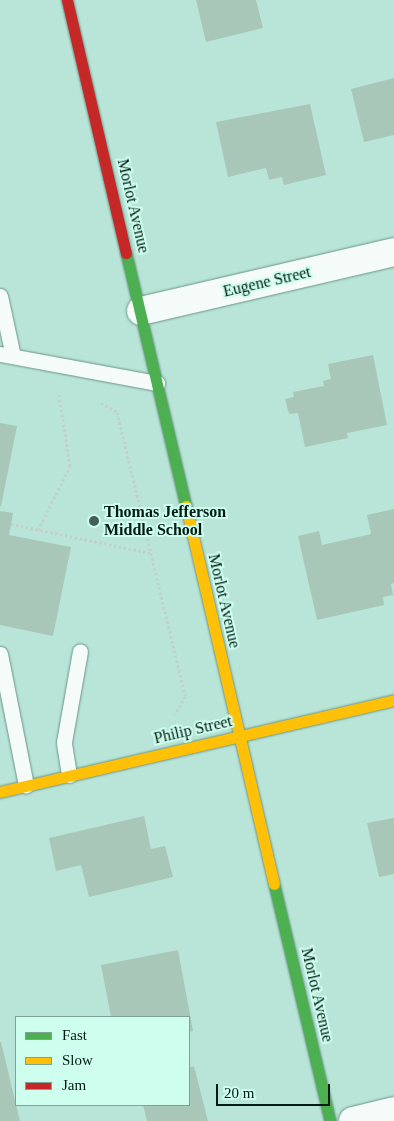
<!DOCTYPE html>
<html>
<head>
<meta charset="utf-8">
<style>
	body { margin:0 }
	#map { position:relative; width:394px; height:1121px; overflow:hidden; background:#b8e5d7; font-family:Georgia,serif }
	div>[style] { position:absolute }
	.building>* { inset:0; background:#a8c7b9 }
	.path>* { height:3px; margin-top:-1.5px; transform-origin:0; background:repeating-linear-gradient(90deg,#c2d0cb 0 2.5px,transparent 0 5px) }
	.roads { filter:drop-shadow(0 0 1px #6e9489) drop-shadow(0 0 1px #6e9489) }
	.lane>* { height:15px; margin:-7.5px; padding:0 7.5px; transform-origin:7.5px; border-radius:7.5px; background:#f4fbf9 }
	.street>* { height:28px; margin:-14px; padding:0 14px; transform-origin:14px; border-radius:14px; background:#f4fbf9 }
	.fast>* { height:11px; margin:-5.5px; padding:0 5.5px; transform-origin:5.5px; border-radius:5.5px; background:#4caf50 }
	.slow>* { height:11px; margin:-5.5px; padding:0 5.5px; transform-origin:5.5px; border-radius:5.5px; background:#ffc107 }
	.jam>* { height:11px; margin:-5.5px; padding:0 5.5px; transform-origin:5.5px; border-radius:5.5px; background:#c62828 }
	.dots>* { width:14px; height:14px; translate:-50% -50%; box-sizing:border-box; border:2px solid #cefeee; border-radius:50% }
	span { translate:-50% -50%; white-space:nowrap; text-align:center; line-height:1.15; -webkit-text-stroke:4px #cefeee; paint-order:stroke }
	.street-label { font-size:16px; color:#011a13 }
	.poi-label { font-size:16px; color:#011a13; font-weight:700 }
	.left { translate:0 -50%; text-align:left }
	.legend { position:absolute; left:15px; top:1016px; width:175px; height:90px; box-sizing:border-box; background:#cefeee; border:1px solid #7ca396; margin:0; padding:6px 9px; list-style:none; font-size:15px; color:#011a13 }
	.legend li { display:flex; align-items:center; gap:10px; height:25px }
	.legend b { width:25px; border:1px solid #7ca396 }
	.scale { position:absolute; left:216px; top:1084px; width:114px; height:22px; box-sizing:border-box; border:2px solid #011a13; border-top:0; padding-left:6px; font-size:15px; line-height:18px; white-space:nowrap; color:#011a13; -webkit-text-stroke:4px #cefeee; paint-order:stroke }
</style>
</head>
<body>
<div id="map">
	<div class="building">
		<div style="clip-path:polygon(196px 0,256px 0,263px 28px,206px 42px)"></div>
		<div style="clip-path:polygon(394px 78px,394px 135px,364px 142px,351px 89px)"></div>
		<div style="clip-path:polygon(310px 104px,326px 175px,284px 185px,282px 177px,269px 180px,266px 168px,228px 177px,216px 122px)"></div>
		<div style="clip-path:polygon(373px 355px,387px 425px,347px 433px,348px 438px,305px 447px,298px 413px,289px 414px,285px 399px,294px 397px,293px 392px,324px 386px,323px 381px,331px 379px,328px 364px)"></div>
		<div style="clip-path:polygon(0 423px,17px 426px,1px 506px,0 506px)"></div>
		<div style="clip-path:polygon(394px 509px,394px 583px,391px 584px,393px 595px,383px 597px,384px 605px,317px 620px,298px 536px,319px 531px,322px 545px,371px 534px,367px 515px)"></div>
		<div style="clip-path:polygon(0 511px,13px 513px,9px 535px,71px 547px,53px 636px,0 625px)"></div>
		<div style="clip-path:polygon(144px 816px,151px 849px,165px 846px,173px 877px,89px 897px,81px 865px,56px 871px,49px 838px)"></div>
		<div style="clip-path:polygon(394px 818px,394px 874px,379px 877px,367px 823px)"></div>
		<div style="clip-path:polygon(178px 950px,193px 1031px,189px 1032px,189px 1017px,111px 1017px,101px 965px)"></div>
		<div style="clip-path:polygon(0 1042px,1px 1042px,20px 1121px,0 1121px)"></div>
		<div style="clip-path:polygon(194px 1066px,208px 1121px,147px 1121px,143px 1105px,189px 1105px,189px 1068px)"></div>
	</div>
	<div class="path">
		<div style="left:101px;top:403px;width:18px;rotate:29deg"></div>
		<div style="left:117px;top:412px;width:292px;rotate:76.5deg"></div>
		<div style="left:185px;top:696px;width:21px;rotate:118deg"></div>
		<div style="left:11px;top:524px;width:142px;rotate:11.8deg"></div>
		<div style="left:38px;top:530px;width:72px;rotate:-63.4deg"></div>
		<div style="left:70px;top:466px;width:72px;rotate:-98.8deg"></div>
	</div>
	<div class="roads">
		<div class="lane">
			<div style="left:0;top:296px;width:61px;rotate:77.8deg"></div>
			<div style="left:0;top:354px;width:160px;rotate:10.5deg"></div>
			<div style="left:0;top:654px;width:134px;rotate:78.8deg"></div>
			<div style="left:69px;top:775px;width:33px;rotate:-99deg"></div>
			<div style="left:64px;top:742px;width:92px;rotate:-80deg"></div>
		</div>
		<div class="street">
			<div style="left:141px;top:311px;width:260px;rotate:-13.1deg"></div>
			<div style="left:353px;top:1121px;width:42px;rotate:-13.7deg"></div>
		</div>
		<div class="fast">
			<div style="left:126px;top:253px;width:260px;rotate:76.7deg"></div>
			<div style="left:274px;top:884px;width:244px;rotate:76.7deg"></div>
		</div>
		<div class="slow">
			<div style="left:186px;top:506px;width:388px;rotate:76.9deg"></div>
			<div style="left:0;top:792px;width:405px;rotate:-13.1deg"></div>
		</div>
		<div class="jam">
			<div style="left:67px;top:0;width:260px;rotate:76.9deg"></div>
		</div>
	</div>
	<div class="dots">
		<div style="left:94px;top:521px;background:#416158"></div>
	</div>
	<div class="street-label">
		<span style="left:133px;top:206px;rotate:77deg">Morlot Avenue</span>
		<span style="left:267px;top:282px;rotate:-13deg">Eugene Street</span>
		<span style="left:224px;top:601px;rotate:77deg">Morlot Avenue</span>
		<span style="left:193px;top:730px;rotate:-13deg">Philip Street</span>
		<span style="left:317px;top:995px;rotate:77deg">Morlot Avenue</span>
	</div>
	<div class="poi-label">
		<span class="left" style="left:104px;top:521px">Thomas Jefferson<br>Middle School</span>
	</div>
	<ul class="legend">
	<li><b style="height:6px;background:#4caf50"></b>Fast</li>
	<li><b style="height:6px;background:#ffc107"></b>Slow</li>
	<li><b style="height:6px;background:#c62828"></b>Jam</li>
	</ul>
	<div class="scale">20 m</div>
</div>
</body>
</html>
